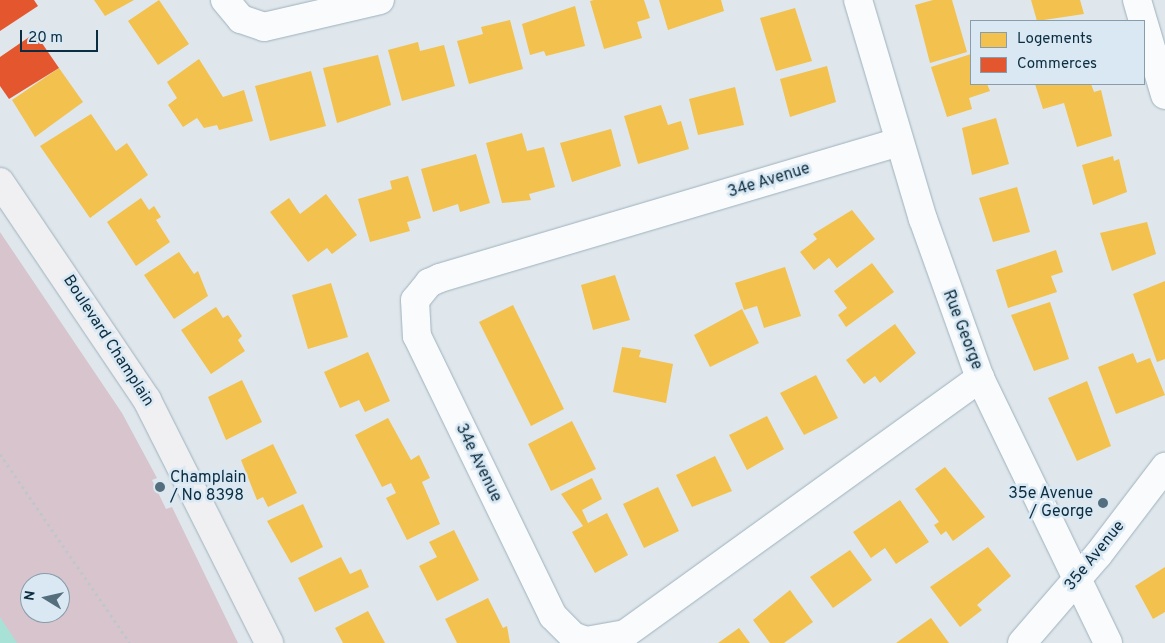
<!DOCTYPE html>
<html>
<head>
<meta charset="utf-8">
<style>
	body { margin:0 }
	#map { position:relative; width:1165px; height:643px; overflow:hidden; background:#dfe7ec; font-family:Overpass,sans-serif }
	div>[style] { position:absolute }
	.green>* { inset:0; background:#d7c4cd }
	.water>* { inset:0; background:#a8e2d7 }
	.homes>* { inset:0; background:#f2c14e }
	.shops>* { inset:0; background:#e4572e }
	.path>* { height:3px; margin-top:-1.5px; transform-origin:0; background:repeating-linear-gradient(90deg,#c0c7cb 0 2.5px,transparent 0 6.5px) }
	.roads { filter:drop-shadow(0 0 1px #9eb1bd) drop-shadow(0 0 1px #9eb1bd) }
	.minor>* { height:28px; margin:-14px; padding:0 14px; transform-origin:14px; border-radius:14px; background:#fafbfc }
	.secondary>* { height:28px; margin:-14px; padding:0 14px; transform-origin:14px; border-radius:14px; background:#f0f0f3 }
	.dots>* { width:14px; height:14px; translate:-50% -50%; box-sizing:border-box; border:2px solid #d9e8f2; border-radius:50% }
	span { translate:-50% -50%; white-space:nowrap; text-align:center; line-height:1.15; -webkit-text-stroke:5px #d9e8f2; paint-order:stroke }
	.street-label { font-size:16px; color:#0b2d41 }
	.poi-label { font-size:16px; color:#0b2d41 }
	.left { translate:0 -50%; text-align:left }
	.right { translate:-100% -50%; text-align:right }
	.legend { position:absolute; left:970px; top:20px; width:175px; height:65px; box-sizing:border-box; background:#d9e8f2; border:1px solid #879dab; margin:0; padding:6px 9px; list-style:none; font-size:15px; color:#0b2d41 }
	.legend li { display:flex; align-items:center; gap:10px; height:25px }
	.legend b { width:25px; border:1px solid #879dab }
	.north { position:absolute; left:20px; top:573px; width:50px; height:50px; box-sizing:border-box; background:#d9e8f2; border:1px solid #879dab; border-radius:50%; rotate:279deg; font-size:14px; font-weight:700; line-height:20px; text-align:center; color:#0b2d41 }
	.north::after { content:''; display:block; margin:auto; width:18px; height:22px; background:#556e7d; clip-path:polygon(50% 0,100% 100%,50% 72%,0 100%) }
	.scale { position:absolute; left:20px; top:30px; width:78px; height:22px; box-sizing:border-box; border:2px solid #0b2d41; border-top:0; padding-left:6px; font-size:15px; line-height:18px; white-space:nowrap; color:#0b2d41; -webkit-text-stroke:4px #d9e8f2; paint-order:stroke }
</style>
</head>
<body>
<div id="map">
	<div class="green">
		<div style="clip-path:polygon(evenodd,0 232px,122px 413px,157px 478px,152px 480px,166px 509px,172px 507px,238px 643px,15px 643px,0 618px,0 232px,30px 583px,60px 583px,60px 613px,30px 613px,30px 583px)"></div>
	</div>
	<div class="water">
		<div style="clip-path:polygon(0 617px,17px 643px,0 643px)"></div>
	</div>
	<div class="homes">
		<div style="clip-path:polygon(94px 0,134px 0,105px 16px)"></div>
		<div style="clip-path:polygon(159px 0,189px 44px,158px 65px,128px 21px)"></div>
		<div style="clip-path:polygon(594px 0,644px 0,650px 18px,637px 22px,642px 38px,604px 49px,590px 1px)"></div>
		<div style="clip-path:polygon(659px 0,721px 0,724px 11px,668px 30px)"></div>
		<div style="clip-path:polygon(933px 0,952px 0,967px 52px,930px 63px,915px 5px)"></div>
		<div style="clip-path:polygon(1031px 0,1080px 0,1084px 14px,1037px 21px)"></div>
		<div style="clip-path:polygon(575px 6px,585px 46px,546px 56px,544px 51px,530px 55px,522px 24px)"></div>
		<div style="clip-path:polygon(795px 8px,812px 61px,776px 71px,760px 18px)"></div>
		<div style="clip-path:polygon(510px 20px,523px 69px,469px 84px,457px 41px,483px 34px,481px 27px)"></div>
		<div style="clip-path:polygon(418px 42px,420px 51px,444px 45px,455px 86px,402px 101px,388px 50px)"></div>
		<div style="clip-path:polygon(971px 54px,971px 84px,987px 84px,990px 91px,969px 98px,972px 109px,947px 117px,931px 67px)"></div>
		<div style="clip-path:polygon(378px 55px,391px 105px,337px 123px,323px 68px)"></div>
		<div style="clip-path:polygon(199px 59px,223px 97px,244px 90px,253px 121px,219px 130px,217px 125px,204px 128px,197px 118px,183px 127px,168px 105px,177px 98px,167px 82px)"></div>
		<div style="clip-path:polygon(827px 66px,836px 102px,790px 117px,780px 79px)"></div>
		<div style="clip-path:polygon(59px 68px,83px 102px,35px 137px,12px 100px)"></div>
		<div style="clip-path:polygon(311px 71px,326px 126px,270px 141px,255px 86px)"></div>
		<div style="clip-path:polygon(1035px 84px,1091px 84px,1094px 92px,1101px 90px,1112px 136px,1077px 147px,1064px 103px,1043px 109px)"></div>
		<div style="clip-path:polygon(735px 87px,744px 125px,698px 135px,689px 99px)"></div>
		<div style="clip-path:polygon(661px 105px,668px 125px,681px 121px,689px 149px,638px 164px,624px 116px)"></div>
		<div style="clip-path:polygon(91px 114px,116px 151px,127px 143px,148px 175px,90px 218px,40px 146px)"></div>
		<div style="clip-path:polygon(996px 118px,1009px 164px,972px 175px,962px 128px)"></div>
		<div style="clip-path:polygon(611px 129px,621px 166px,572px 182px,560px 143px)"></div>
		<div style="clip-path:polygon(522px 133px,527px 151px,544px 147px,555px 187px,529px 194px,531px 200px,502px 203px,486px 143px)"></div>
		<div style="clip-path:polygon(476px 154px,490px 203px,460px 212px,458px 204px,433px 212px,421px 169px)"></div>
		<div style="clip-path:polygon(1113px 156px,1114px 161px,1119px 159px,1127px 192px,1093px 205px,1082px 165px)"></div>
		<div style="clip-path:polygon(408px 176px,421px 218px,407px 222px,410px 231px,370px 242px,358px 199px,392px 189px,390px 181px)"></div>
		<div style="clip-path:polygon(1017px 187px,1030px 232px,993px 242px,979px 198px)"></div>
		<div style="clip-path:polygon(326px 194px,357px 235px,332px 254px,327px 248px,308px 262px,270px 212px,289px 198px,300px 214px)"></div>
		<div style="clip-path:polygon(141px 198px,149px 210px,154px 206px,161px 217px,156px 220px,170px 242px,136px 266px,107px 222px)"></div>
		<div style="clip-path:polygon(852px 210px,875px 239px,837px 268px,829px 258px,814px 270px,800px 252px,817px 239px,813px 234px)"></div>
		<div style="clip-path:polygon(1147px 222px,1156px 254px,1112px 271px,1100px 233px)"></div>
		<div style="clip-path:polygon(1056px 250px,1063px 272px,1051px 276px,1057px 292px,1008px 308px,996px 270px)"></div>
		<div style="clip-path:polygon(179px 252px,194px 274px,198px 271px,208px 296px,174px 319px,144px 275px)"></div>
		<div style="clip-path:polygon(872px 263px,894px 292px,846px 327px,838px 315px,847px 308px,834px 291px)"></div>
		<div style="clip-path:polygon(785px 267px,801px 316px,764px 328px,757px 306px,744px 310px,735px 283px)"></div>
		<div style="clip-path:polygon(615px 275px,630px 320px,593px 330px,581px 285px)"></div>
		<div style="clip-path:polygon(1165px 281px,1165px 359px,1157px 362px,1133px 294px)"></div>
		<div style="clip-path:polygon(331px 283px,348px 337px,308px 349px,292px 295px)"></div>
		<div style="clip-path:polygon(1050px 302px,1069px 359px,1034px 371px,1011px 315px)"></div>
		<div style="clip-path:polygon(513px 305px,564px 409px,531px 426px,479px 322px)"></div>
		<div style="clip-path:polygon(216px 307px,223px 318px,228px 315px,242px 336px,238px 340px,245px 351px,211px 374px,181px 330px)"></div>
		<div style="clip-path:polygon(742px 309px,759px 343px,710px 367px,694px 335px)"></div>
		<div style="clip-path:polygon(895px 324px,916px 353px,880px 383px,875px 376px,864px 384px,846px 360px)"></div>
		<div style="clip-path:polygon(622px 347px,641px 350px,639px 357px,673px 364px,666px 403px,613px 392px)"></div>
		<div style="clip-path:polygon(368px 352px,390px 401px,365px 412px,359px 400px,340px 408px,324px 372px)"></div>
		<div style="clip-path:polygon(1133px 353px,1137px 363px,1150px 358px,1165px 395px,1116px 414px,1098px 367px)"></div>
		<div style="clip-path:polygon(816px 375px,838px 418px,804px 435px,780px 393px)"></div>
		<div style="clip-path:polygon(242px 380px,262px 422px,226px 440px,208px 397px)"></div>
		<div style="clip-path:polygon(1087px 381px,1111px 446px,1077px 461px,1048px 398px)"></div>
		<div style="clip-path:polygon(767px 416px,784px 449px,747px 470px,729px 435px)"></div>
		<div style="clip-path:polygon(388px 418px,411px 460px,419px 455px,430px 478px,422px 482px,440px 524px,407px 540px,386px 498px,396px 493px,391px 483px,382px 487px,355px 435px)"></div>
		<div style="clip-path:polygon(572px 421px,596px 469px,551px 491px,528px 444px)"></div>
		<div style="clip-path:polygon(273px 444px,297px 493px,268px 507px,263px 497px,257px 500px,241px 460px)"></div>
		<div style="clip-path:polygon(715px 456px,732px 491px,692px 507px,676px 475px)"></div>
		<div style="clip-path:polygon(945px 467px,985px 517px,953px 541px,946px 531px,941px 535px,934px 525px,939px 522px,915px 489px)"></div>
		<div style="clip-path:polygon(592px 478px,602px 499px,582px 510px,588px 523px,607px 513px,628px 555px,595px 573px,572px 532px,583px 526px,561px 494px)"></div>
		<div style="clip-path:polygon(658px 487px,679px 531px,644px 548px,623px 504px)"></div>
		<div style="clip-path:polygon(900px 500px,929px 542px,896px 564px,885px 548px,871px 558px,853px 532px)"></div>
		<div style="clip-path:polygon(303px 504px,323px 547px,291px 563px,267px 521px)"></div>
		<div style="clip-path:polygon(454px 530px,479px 580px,437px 601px,419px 566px,437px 557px,429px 542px)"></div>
		<div style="clip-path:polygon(988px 547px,1011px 576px,977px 605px,982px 610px,960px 627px,930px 587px)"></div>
		<div style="clip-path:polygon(850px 550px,872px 580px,833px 608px,810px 577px)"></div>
		<div style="clip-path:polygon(341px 557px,350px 574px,361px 569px,369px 587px,315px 612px,298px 578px)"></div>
		<div style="clip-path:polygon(1165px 567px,1165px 612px,1153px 619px,1135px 586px)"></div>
		<div style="clip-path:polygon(790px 590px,813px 622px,784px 643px,770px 643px,753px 620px)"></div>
		<div style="clip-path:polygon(488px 598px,503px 628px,507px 626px,510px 643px,457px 643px,445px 619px)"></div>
		<div style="clip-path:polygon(368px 611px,385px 643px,343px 643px,335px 628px)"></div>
		<div style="clip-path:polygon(931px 618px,949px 643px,896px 643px)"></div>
		<div style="clip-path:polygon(739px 628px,750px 643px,718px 643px)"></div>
	</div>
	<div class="shops">
		<div style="clip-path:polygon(0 0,34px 0,38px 6px,0 31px)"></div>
		<div style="clip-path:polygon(35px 33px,59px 68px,9px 99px,0 86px,0 57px)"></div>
	</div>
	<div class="path">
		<div style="left:0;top:454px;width:229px;rotate:55.5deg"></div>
	</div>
	<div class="roads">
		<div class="minor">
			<div style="left:225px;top:0;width:25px;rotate:50deg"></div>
			<div style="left:241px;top:19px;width:24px;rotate:19deg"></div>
			<div style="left:264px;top:27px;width:119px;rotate:-13.1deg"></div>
			<div style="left:858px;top:0;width:228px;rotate:73.5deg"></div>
			<div style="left:923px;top:219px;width:169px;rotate:70.3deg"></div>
			<div style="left:980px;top:378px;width:294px;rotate:64.2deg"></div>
			<div style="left:1137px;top:0;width:22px;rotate:74deg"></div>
			<div style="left:1144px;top:24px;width:74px;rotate:73.5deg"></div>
			<div style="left:899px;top:142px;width:479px;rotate:163.5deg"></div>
			<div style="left:440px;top:278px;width:12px;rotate:156deg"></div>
			<div style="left:429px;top:283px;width:22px;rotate:129deg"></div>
			<div style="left:415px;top:300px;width:36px;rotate:87deg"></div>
			<div style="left:417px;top:336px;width:311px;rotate:64.1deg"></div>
			<div style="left:553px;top:616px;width:28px;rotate:45deg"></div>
			<div style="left:573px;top:636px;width:14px;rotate:21deg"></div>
			<div style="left:586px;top:641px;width:40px;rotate:-10deg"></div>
			<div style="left:625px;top:634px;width:438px;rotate:-35.8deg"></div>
			<div style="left:1022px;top:643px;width:116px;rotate:-49.2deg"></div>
			<div style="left:1098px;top:555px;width:111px;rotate:-52.7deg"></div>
		</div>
		<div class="secondary">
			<div style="left:0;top:182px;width:263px;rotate:56deg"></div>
			<div style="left:147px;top:400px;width:272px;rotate:63.3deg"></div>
		</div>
	</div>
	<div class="dots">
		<div style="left:160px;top:487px;background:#556e7d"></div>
		<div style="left:1103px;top:503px;background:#556e7d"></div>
	</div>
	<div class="street-label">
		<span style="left:769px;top:181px;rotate:-17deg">34e Avenue</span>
		<span style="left:962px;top:330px;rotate:69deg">Rue George</span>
		<span style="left:108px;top:341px;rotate:57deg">Boulevard Champlain</span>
		<span style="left:478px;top:463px;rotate:64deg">34e Avenue</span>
		<span style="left:1095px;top:556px;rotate:-51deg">35e Avenue</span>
	</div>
	<div class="poi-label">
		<span class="left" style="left:170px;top:487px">Champlain<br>/ No 8398</span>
		<span class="right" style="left:1093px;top:503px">35e Avenue<br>/ George</span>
	</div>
	<ul class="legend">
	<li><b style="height:14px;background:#f2c14e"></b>Logements</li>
	<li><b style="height:14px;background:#e4572e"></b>Commerces</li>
	</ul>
	<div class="north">N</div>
	<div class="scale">20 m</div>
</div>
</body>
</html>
